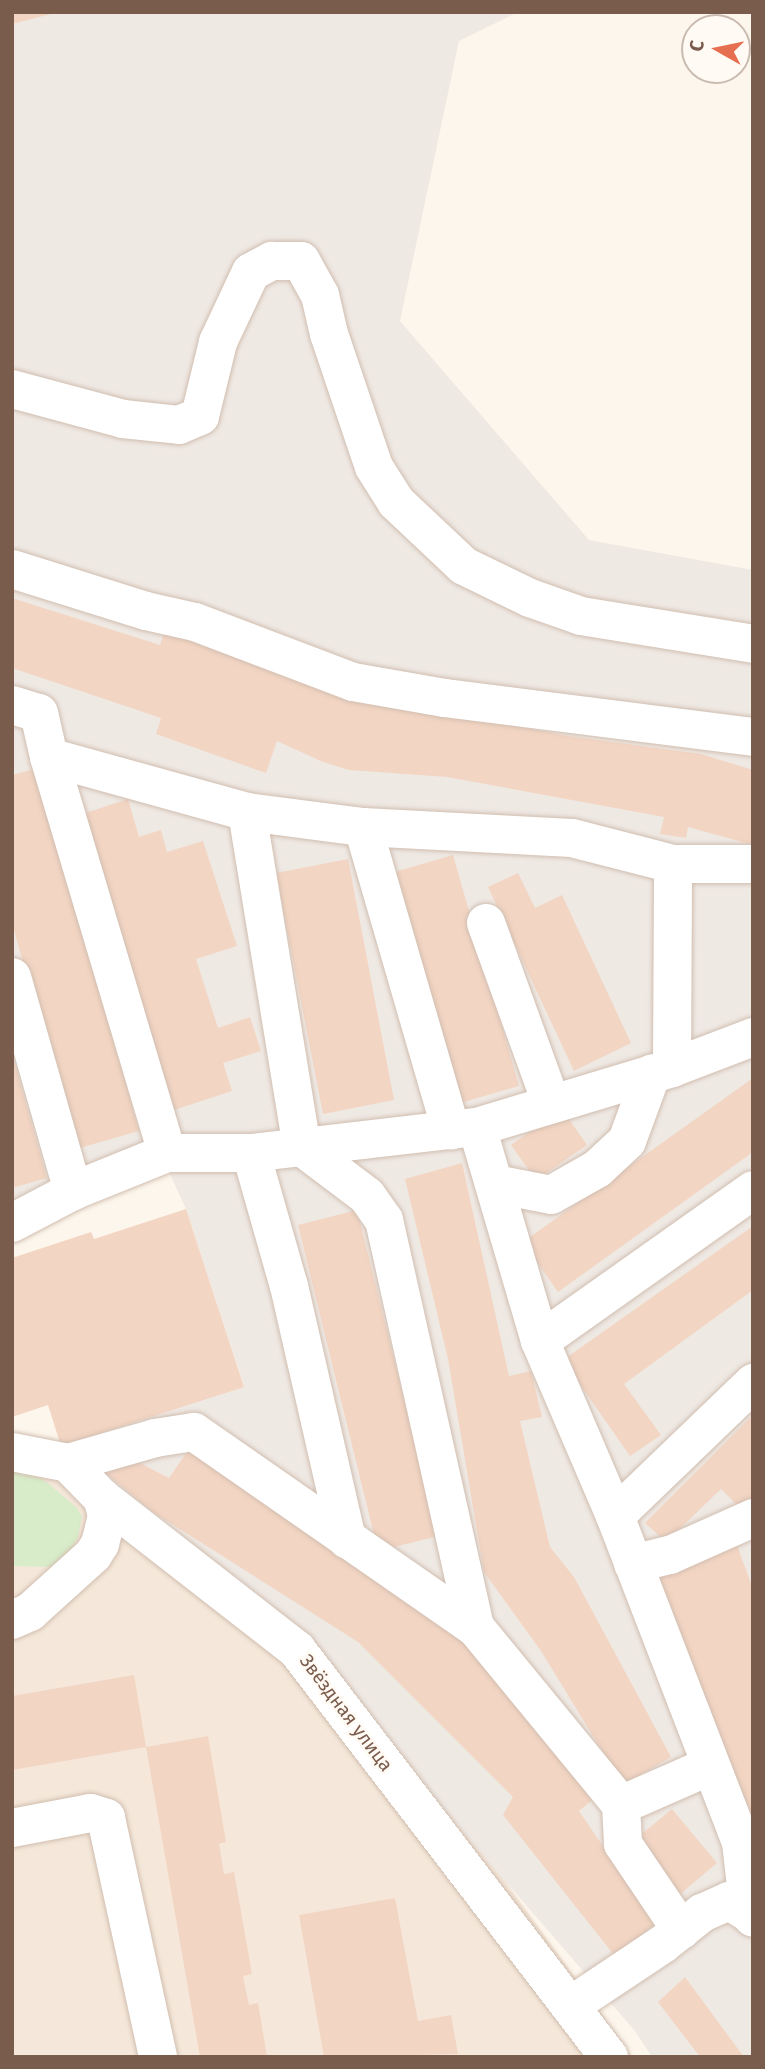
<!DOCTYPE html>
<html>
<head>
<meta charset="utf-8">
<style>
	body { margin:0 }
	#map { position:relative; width:765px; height:2069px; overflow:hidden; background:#fdf6ec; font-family:"Fira Sans",sans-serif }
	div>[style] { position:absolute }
	.residential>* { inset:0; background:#f5e8da }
	.industrial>* { inset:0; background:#efe9e4 }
	.green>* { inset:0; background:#d8ecc9 }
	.building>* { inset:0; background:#f3d5c3 }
	.roads { filter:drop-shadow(0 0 2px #d1beb0) drop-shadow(0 0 2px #d1beb0) }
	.minor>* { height:38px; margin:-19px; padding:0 19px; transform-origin:19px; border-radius:19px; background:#fff }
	span { translate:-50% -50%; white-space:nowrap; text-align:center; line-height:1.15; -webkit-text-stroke:5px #fffaf3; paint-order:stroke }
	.street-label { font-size:19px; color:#7a5c4d }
	.frame { position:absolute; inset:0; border:14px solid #7a5c4d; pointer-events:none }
	.north { position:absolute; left:681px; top:14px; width:70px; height:70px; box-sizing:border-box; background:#fffaf3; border:2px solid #cabbb1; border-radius:50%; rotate:279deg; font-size:19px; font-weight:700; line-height:28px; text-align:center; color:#7a5c4d }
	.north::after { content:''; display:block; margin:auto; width:24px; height:32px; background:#e76f51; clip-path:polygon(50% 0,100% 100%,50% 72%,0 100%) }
</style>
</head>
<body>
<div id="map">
	<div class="residential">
		<div style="clip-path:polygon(12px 1452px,108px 1511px,372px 1698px,633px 2057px,12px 2057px)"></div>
	</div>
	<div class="industrial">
		<div style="clip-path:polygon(12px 12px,518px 12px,459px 41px,400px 321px,589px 540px,753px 570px,753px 2057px,652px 2057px,635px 2031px,415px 1777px,61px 1446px,244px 1386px,186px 1209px,156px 1143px,12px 1208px)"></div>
	</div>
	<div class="green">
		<div style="clip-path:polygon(12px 1463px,48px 1483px,77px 1508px,82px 1517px,78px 1537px,70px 1554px,52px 1567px,12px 1566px)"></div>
	</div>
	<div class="building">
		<div style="clip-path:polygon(12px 12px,54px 12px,55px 13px,12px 24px)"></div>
		<div style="clip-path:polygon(12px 598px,160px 645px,165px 631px,466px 717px,568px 736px,701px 754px,753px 770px,753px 845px,688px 827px,686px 838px,660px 834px,664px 817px,447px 777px,349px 770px,323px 762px,277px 741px,266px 773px,156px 734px,161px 718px,12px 668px)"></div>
		<div style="clip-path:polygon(38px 768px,139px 1131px,76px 1149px,12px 923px,12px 775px)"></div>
		<div style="clip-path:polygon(128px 799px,139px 837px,161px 830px,167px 852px,203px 841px,237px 946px,196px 959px,218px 1028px,250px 1017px,261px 1051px,223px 1063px,232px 1091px,171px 1111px,79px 815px)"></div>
		<div style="clip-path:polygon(453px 855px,519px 1086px,457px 1104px,391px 873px)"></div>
		<div style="clip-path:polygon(348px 859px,394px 1100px,323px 1114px,276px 873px)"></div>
		<div style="clip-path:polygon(518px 873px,535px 908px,562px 895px,631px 1043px,574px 1071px,488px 887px)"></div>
		<div style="clip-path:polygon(13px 1057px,47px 1178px,12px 1188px,12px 1058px)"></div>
		<div style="clip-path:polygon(753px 1078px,753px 1152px,558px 1292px,523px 1242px)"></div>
		<div style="clip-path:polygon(562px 1109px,587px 1145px,536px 1180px,511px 1145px)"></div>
		<div style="clip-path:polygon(462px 1163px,509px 1376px,531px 1371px,542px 1417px,520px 1421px,550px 1547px,574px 1577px,671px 1757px,623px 1785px,541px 1651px,484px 1572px,448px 1359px,405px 1179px)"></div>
		<div style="clip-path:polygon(186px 1209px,244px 1387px,61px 1446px,48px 1405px,12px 1417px,12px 1258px,91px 1232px,94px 1239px)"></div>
		<div style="clip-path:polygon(357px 1210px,438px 1536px,378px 1551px,298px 1225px)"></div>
		<div style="clip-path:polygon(753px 1226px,753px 1290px,624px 1384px,661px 1435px,630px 1456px,563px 1360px)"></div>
		<div style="clip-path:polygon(753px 1415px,753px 1500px,743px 1511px,721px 1489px,666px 1542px,645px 1523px)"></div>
		<div style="clip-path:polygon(189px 1449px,443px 1616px,597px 1796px,579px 1811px,656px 1924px,614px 1955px,503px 1815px,513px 1797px,358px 1642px,153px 1512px,107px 1474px,126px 1456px,169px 1478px)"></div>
		<div style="clip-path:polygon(734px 1537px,753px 1589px,753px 1822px,651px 1568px)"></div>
		<div style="clip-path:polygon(134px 1675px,146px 1747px,12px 1770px,12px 1696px)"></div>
		<div style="clip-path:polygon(208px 1736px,226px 1842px,219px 1844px,224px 1874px,234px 1872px,252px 1974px,243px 1976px,249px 2005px,258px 2003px,267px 2057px,200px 2057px,146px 1747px)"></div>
		<div style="clip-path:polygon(672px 1809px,717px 1863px,678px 1896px,632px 1842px)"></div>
		<div style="clip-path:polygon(395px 1898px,418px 2021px,451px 2015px,458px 2054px,324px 2057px,299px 1915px)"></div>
		<div style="clip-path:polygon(685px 1977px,744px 2057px,700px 2057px,658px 2002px)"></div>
	</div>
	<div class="roads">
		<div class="minor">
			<div style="left:12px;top:389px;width:115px;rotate:15.1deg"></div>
			<div style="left:123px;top:419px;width:56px;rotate:6.1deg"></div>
			<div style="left:179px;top:425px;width:23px;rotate:-23deg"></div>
			<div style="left:200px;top:416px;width:76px;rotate:-76.3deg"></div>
			<div style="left:218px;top:342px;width:77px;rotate:-64.8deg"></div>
			<div style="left:251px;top:272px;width:24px;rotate:-28deg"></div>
			<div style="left:272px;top:261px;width:29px"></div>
			<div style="left:301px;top:261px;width:39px;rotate:61deg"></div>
			<div style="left:320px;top:295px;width:40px;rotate:77deg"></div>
			<div style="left:329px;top:334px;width:140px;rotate:71.3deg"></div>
			<div style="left:374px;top:467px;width:41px;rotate:57.8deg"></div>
			<div style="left:396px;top:502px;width:93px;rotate:43.3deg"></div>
			<div style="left:464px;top:566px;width:73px;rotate:25.9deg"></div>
			<div style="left:530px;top:598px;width:54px;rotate:19.4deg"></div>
			<div style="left:581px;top:616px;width:174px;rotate:9.2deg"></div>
			<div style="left:12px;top:569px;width:140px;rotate:17.4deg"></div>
			<div style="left:146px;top:611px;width:50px;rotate:12.7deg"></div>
			<div style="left:195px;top:622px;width:169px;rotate:20.8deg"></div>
			<div style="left:353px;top:682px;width:93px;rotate:9.9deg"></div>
			<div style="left:445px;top:698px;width:310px;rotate:7.2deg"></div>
			<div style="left:12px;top:705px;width:28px;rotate:17deg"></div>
			<div style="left:39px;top:713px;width:45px;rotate:77.2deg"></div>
			<div style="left:49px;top:757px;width:205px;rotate:15.5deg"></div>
			<div style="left:247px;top:812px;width:117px;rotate:7.4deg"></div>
			<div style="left:363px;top:827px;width:209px;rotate:3deg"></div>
			<div style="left:572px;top:838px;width:104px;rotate:14.4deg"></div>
			<div style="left:673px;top:864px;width:80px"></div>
			<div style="left:49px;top:757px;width:413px;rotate:73.4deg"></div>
			<div style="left:247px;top:812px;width:339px;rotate:80.7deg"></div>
			<div style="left:302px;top:1147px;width:81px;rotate:37deg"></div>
			<div style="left:367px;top:1196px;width:29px;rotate:55deg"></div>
			<div style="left:384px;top:1220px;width:417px;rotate:77.4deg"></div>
			<div style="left:363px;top:827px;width:316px;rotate:73.8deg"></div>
			<div style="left:486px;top:923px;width:191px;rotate:70.1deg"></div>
			<div style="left:12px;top:977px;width:223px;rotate:74.1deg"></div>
			<div style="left:672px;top:1068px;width:204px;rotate:-89.7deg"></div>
			<div style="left:477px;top:1127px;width:223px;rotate:73.6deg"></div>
			<div style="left:540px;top:1341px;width:190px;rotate:66.8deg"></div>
			<div style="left:615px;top:1516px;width:350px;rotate:68.9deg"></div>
			<div style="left:741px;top:1842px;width:71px;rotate:83.6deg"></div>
			<div style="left:749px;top:1913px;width:6px;rotate:51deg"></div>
			<div style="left:251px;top:1153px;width:138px;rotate:74.1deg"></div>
			<div style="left:289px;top:1286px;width:260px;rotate:77.1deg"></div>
			<div style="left:495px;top:1184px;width:57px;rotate:11.1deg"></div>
			<div style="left:551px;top:1195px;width:53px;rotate:-29.5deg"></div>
			<div style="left:597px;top:1169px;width:41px;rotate:-43deg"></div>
			<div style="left:627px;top:1141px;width:72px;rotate:-69.8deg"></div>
			<div style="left:12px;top:1223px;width:69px;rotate:-27.7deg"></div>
			<div style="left:73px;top:1191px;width:101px;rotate:-22deg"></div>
			<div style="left:167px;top:1153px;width:84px"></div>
			<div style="left:251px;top:1153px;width:227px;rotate:-6.6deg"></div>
			<div style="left:477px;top:1127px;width:204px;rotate:-16.8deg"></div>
			<div style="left:672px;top:1068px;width:87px;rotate:-20.9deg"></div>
			<div style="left:540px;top:1341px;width:261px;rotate:-35.3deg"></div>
			<div style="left:12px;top:1452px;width:57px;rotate:11.1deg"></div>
			<div style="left:68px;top:1463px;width:49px;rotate:45.8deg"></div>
			<div style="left:102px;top:1498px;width:247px;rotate:37.9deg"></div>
			<div style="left:297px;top:1650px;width:513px;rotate:52.53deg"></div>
			<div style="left:68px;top:1463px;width:91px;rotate:-16deg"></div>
			<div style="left:155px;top:1438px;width:39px;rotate:-9deg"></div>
			<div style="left:194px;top:1432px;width:342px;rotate:34.8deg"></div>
			<div style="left:475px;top:1627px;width:230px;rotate:50.6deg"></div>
			<div style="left:621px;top:1805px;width:97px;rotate:-23.7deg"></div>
			<div style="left:615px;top:1516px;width:192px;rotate:-43.9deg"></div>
			<div style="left:633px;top:1564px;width:38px;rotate:-14deg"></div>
			<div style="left:670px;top:1555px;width:91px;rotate:-24deg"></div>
			<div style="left:12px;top:1620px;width:20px;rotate:-24deg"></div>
			<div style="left:30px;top:1612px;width:85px;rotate:-42.1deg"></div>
			<div style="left:93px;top:1555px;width:13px;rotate:-58deg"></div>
			<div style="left:100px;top:1544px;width:30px;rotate:-76deg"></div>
			<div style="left:107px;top:1515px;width:18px;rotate:-106deg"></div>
			<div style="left:621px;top:1805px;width:39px;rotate:87deg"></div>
			<div style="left:623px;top:1844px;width:104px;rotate:56deg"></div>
			<div style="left:12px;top:1828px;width:80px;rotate:-10.8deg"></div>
			<div style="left:91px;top:1813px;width:16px;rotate:18deg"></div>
			<div style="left:106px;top:1818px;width:245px;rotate:77.7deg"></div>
			<div style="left:570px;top:2006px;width:112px;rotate:-33.7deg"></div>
			<div style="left:663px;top:1944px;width:50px;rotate:-38.5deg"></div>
			<div style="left:702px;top:1913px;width:30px;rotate:-24deg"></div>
			<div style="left:729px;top:1901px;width:23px;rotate:31deg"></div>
		</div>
	</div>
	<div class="street-label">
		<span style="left:346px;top:1713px;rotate:53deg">Звёздная улица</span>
	</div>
	<div class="frame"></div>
	<div class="north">С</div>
</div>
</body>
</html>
